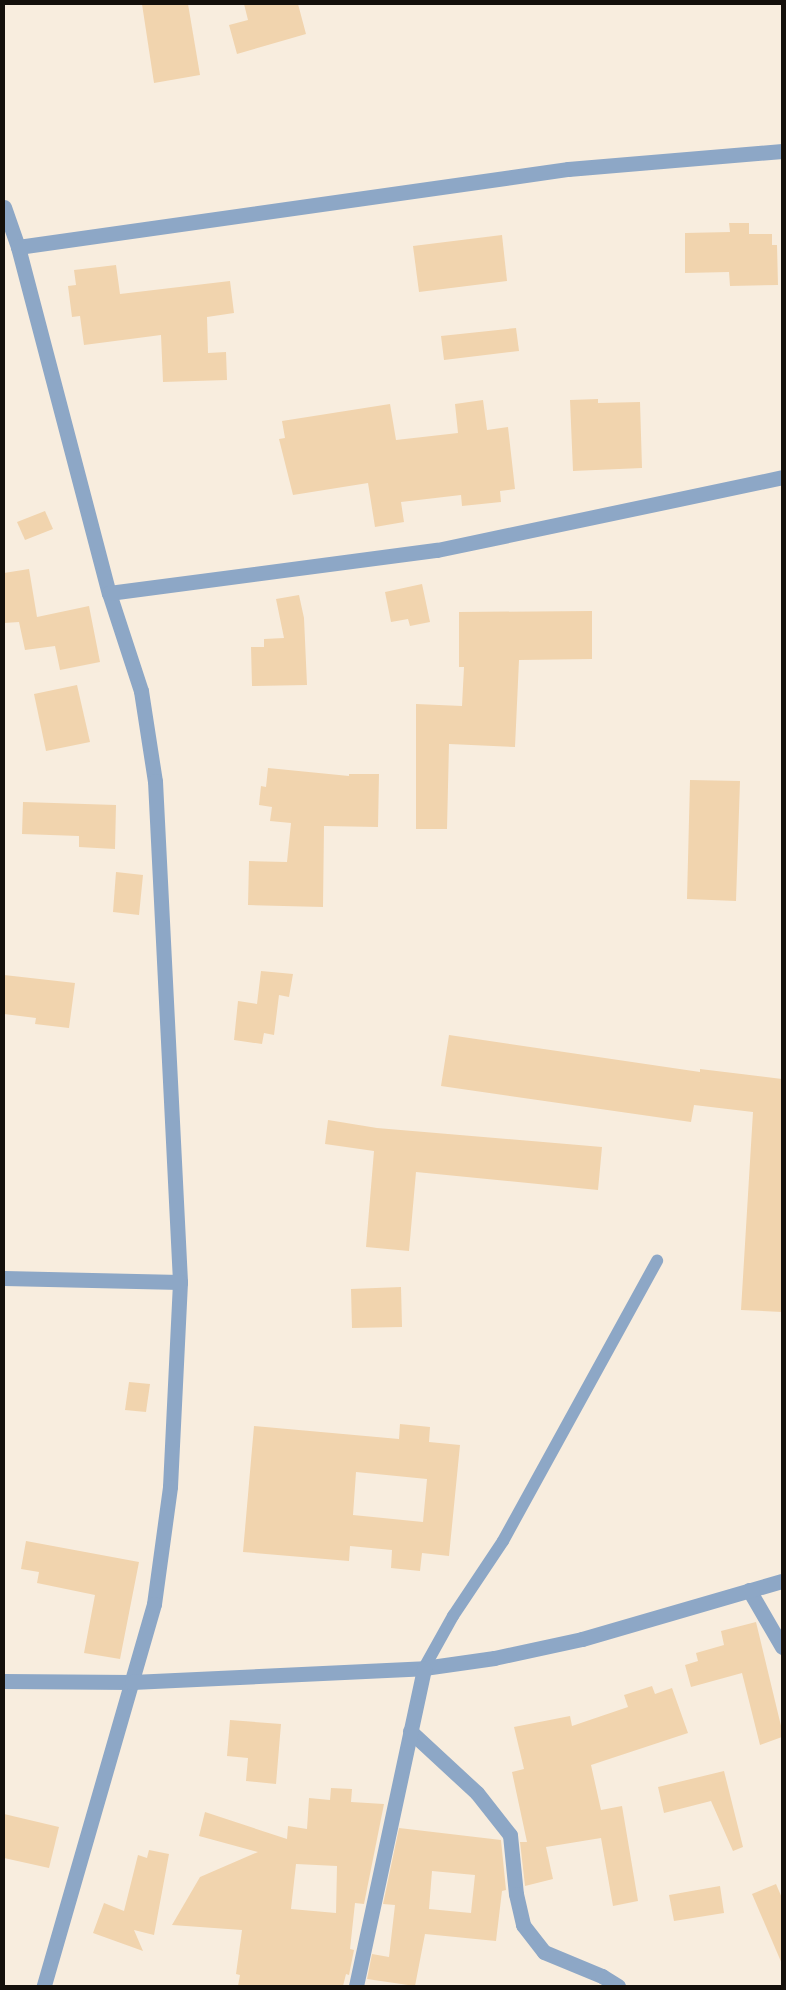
<!DOCTYPE html>
<html>
<head>
<meta charset="utf-8">
<style>
	body { margin:0 }
	#map { position:relative; width:786px; height:1990px; overflow:hidden; background:#f8edde; font-family:"PT Sans",sans-serif }
	div>[style] { position:absolute }
	.building>* { inset:0; background:#f1d4ae }
	.lane>* { height:12px; margin:-6px; padding:0 6px; transform-origin:6px; border-radius:6px; background:#8da7c6 }
	.street>* { height:15px; margin:-7.5px; padding:0 7.5px; transform-origin:7.5px; border-radius:7.5px; background:#8da7c6 }
	span { translate:-50% -50%; white-space:nowrap; text-align:center; line-height:1.15; -webkit-text-stroke:4px #f8edde; paint-order:stroke }
	.frame { position:absolute; inset:0; border:5px solid #14100b; pointer-events:none }
</style>
</head>
<body>
<div id="map">
	<div class="building">
		<div style="clip-path:polygon(142px 4px,188px 4px,200px 75px,154px 83px)"></div>
		<div style="clip-path:polygon(244px 4px,298px 4px,306px 34px,237px 54px,229px 25px,248px 20px)"></div>
		<div style="clip-path:polygon(729px 223px,749px 223px,749px 234px,772px 234px,772px 245px,777px 245px,778px 285px,730px 286px,729px 272px,685px 273px,685px 233px,730px 232px)"></div>
		<div style="clip-path:polygon(502px 235px,507px 281px,419px 292px,413px 246px)"></div>
		<div style="clip-path:polygon(116px 265px,120px 294px,230px 281px,234px 313px,207px 317px,208px 353px,226px 352px,227px 380px,163px 382px,161px 335px,84px 345px,80px 316px,72px 317px,68px 286px,76px 285px,74px 270px)"></div>
		<div style="clip-path:polygon(516px 328px,519px 351px,444px 360px,441px 336px)"></div>
		<div style="clip-path:polygon(598px 399px,598px 403px,640px 402px,642px 468px,573px 471px,570px 400px)"></div>
		<div style="clip-path:polygon(483px 400px,487px 430px,508px 427px,515px 489px,500px 491px,501px 502px,462px 506px,461px 495px,401px 502px,404px 522px,375px 527px,368px 483px,293px 495px,279px 439px,285px 438px,282px 421px,390px 404px,396px 440px,458px 433px,455px 404px)"></div>
		<div style="clip-path:polygon(45px 511px,53px 529px,25px 540px,17px 522px)"></div>
		<div style="clip-path:polygon(29px 569px,37px 617px,89px 606px,100px 662px,60px 670px,55px 646px,25px 650px,19px 622px,4px 623px,4px 573px)"></div>
		<div style="clip-path:polygon(422px 584px,430px 622px,410px 626px,408px 619px,391px 622px,385px 592px)"></div>
		<div style="clip-path:polygon(299px 595px,304px 618px,307px 685px,252px 686px,251px 647px,264px 647px,264px 639px,284px 638px,276px 599px)"></div>
		<div style="clip-path:polygon(592px 611px,592px 659px,519px 660px,515px 747px,449px 744px,447px 829px,416px 829px,416px 704px,462px 706px,464px 667px,459px 667px,459px 612px)"></div>
		<div style="clip-path:polygon(77px 685px,90px 742px,46px 751px,34px 694px)"></div>
		<div style="clip-path:polygon(268px 768px,349px 776px,349px 774px,379px 774px,378px 827px,324px 826px,323px 907px,248px 905px,249px 861px,287px 862px,291px 823px,270px 821px,272px 807px,259px 805px,261px 786px,266px 787px)"></div>
		<div style="clip-path:polygon(690px 780px,740px 781px,736px 901px,687px 899px)"></div>
		<div style="clip-path:polygon(23px 802px,116px 805px,115px 849px,79px 847px,79px 836px,22px 834px)"></div>
		<div style="clip-path:polygon(116px 872px,143px 875px,139px 915px,113px 912px)"></div>
		<div style="clip-path:polygon(261px 971px,293px 974px,289px 997px,279px 995px,274px 1035px,264px 1033px,262px 1044px,234px 1040px,238px 1001px,257px 1004px)"></div>
		<div style="clip-path:polygon(4px 975px,75px 983px,69px 1028px,35px 1024px,36px 1018px,4px 1014px)"></div>
		<div style="clip-path:polygon(449px 1035px,700px 1072px,700px 1069px,782px 1079px,782px 1312px,741px 1310px,753px 1112px,694px 1105px,691px 1122px,441px 1086px)"></div>
		<div style="clip-path:polygon(328px 1120px,377px 1128px,602px 1147px,598px 1190px,416px 1172px,409px 1251px,366px 1247px,374px 1151px,325px 1144px)"></div>
		<div style="clip-path:polygon(401px 1287px,402px 1327px,352px 1328px,351px 1289px)"></div>
		<div style="clip-path:polygon(129px 1382px,150px 1384px,146px 1412px,125px 1410px)"></div>
		<div style="clip-path:polygon(evenodd,400px 1424px,430px 1427px,429px 1442px,460px 1445px,449px 1556px,422px 1553px,420px 1571px,391px 1568px,392px 1550px,350px 1546px,349px 1561px,243px 1552px,254px 1426px,399px 1439px,400px 1424px,356px 1472px,427px 1479px,423px 1522px,353px 1515px,356px 1472px)"></div>
		<div style="clip-path:polygon(26px 1541px,139px 1562px,120px 1659px,84px 1653px,95px 1595px,37px 1583px,39px 1572px,21px 1569px)"></div>
		<div style="clip-path:polygon(756px 1622px,782px 1730px,782px 1737px,760px 1745px,742px 1673px,691px 1687px,685px 1665px,698px 1661px,696px 1653px,724px 1645px,721px 1631px)"></div>
		<div style="clip-path:polygon(652px 1686px,655px 1694px,672px 1688px,688px 1733px,591px 1765px,601px 1810px,622px 1806px,638px 1901px,613px 1906px,601px 1838px,546px 1847px,553px 1879px,525px 1886px,520px 1842px,527px 1842px,512px 1772px,524px 1769px,514px 1727px,570px 1716px,572px 1726px,628px 1707px,624px 1695px)"></div>
		<div style="clip-path:polygon(230px 1720px,281px 1724px,276px 1784px,246px 1781px,248px 1758px,227px 1756px)"></div>
		<div style="clip-path:polygon(724px 1771px,743px 1847px,733px 1851px,711px 1801px,664px 1813px,658px 1787px)"></div>
		<div style="clip-path:polygon(evenodd,331px 1788px,352px 1789px,351px 1802px,384px 1804px,364px 1904px,355px 1903px,350px 1949px,354px 1950px,349px 1975px,346px 1974px,343px 1986px,238px 1986px,240px 1975px,236px 1974px,242px 1930px,172px 1925px,200px 1877px,258px 1852px,199px 1836px,205px 1812px,287px 1839px,288px 1826px,307px 1829px,309px 1798px,330px 1800px,331px 1788px,296px 1864px,337px 1866px,336px 1913px,291px 1909px,296px 1864px)"></div>
		<div style="clip-path:polygon(4px 1814px,59px 1827px,49px 1868px,4px 1858px)"></div>
		<div style="clip-path:polygon(evenodd,399px 1828px,501px 1840px,506px 1890px,502px 1891px,496px 1941px,425px 1934px,415px 1986px,367px 1979px,372px 1954px,389px 1957px,395px 1905px,383px 1904px,399px 1828px,432px 1871px,475px 1875px,471px 1913px,429px 1909px,432px 1871px)"></div>
		<div style="clip-path:polygon(149px 1850px,169px 1854px,154px 1935px,134px 1930px,143px 1951px,93px 1933px,104px 1903px,124px 1911px,138px 1855px,147px 1858px)"></div>
		<div style="clip-path:polygon(776px 1884px,782px 1898px,782px 1964px,752px 1894px)"></div>
		<div style="clip-path:polygon(720px 1886px,724px 1913px,674px 1921px,669px 1895px)"></div>
	</div>
	<div class="lane">
		<div style="left:424px;top:1668px;width:60px;rotate:-60.9deg"></div>
		<div style="left:453px;top:1616px;width:90px;rotate:-56.3deg"></div>
		<div style="left:503px;top:1541px;width:320px;rotate:-61.2deg"></div>
	</div>
	<div class="street">
		<div style="left:4px;top:207px;width:42px;rotate:70.7deg"></div>
		<div style="left:18px;top:247px;width:358px;rotate:75.3deg"></div>
		<div style="left:109px;top:593px;width:103px;rotate:71.9deg"></div>
		<div style="left:141px;top:691px;width:91px;rotate:81.2deg"></div>
		<div style="left:155px;top:781px;width:502px;rotate:87.14deg"></div>
		<div style="left:180px;top:1282px;width:205px;rotate:92.8deg"></div>
		<div style="left:170px;top:1487px;width:118px;rotate:97.8deg"></div>
		<div style="left:154px;top:1604px;width:398px;rotate:106.1deg"></div>
		<div style="left:18px;top:247px;width:556px;rotate:-8.07deg"></div>
		<div style="left:568px;top:169px;width:215px;rotate:-4.8deg"></div>
		<div style="left:109px;top:593px;width:331px;rotate:-7.5deg"></div>
		<div style="left:437px;top:550px;width:353px;rotate:-11.9deg"></div>
		<div style="left:4px;top:1278px;width:176px;rotate:1.3deg"></div>
		<div style="left:749px;top:1590px;width:66px;rotate:59.9deg"></div>
		<div style="left:4px;top:1681px;width:128px;rotate:0.4deg"></div>
		<div style="left:132px;top:1682px;width:292px;rotate:-2.7deg"></div>
		<div style="left:424px;top:1668px;width:71px;rotate:-8.1deg"></div>
		<div style="left:494px;top:1658px;width:90px;rotate:-12.2deg"></div>
		<div style="left:582px;top:1639px;width:208px;rotate:-16.2deg"></div>
		<div style="left:410px;top:1731px;width:91px;rotate:42.8deg"></div>
		<div style="left:477px;top:1793px;width:53px;rotate:51.8deg"></div>
		<div style="left:510px;top:1835px;width:59px;rotate:84.2deg"></div>
		<div style="left:516px;top:1894px;width:32px;rotate:77deg"></div>
		<div style="left:523px;top:1925px;width:34px;rotate:52deg"></div>
		<div style="left:544px;top:1952px;width:63px;rotate:22.5deg"></div>
		<div style="left:602px;top:1976px;width:19px;rotate:32deg"></div>
		<div style="left:356px;top:1986px;width:325px;rotate:-77.9deg"></div>
	</div>
	<div class="frame"></div>
</div>
</body>
</html>
